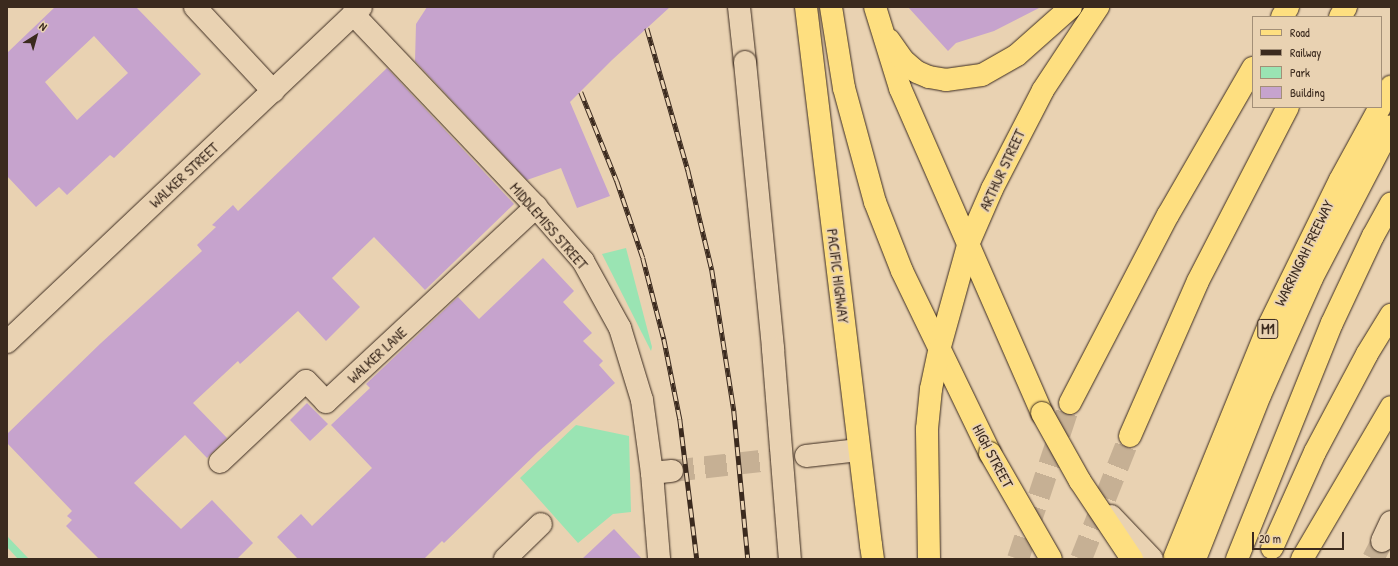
<!DOCTYPE html>
<html>
<head>
<meta charset="utf-8">
<style>
	body { margin:0 }
	#map { position:relative; width:1398px; height:566px; overflow:hidden; background:#e9d2b2; font-family:"Patrick Hand",sans-serif }
	div>[style] { position:absolute }
	.green>* { inset:0; background:#9ae4b3 }
	.building>* { inset:0; background:#c6a3cd }
	.minor-tunnel>* { height:22px; margin-top:-11px; transform-origin:0; background:repeating-linear-gradient(90deg,#c6b094 0 22px,transparent 0 33px) }
	.highway-tunnel>* { height:22px; margin-top:-11px; transform-origin:0; background:repeating-linear-gradient(90deg,#c6b094 0 22px,transparent 0 33px) }
	.roads { filter:drop-shadow(0 0 1px #3b2a1e) drop-shadow(0 0 1px #3b2a1e) }
	.minor>* { height:22px; margin:-11px; padding:0 11px; transform-origin:11px; border-radius:11px; background:#e9d2b2 }
	.major>* { height:22px; margin:-11px; padding:0 11px; transform-origin:11px; border-radius:11px; background:#fedf80 }
	.highway>* { height:22px; margin:-11px; padding:0 11px; transform-origin:11px; border-radius:11px; background:#fedf80 }
	.rail>* { height:4.5px; margin-top:-2.25px; transform-origin:0; background:repeating-linear-gradient(90deg,#e9d2b2 0 9px,#3b2a1e 0 18px); box-sizing:border-box; border-block:1px solid #3b2a1e }
	.bridges { filter:drop-shadow(0 0 1px #3b2a1e) drop-shadow(0 0 1px #3b2a1e) }
	.minor-bridge>* { height:22px; margin:-11px; padding:0 11px; transform-origin:11px; border-radius:11px; background:#e9d2b2 }
	.major-bridge>* { height:22px; margin:-11px; padding:0 11px; transform-origin:11px; border-radius:11px; background:#fedf80 }
	span { translate:-50% -50%; white-space:nowrap; text-align:center; line-height:1.15; -webkit-text-stroke:3.5px #e9d2b2; paint-order:stroke }
	.shield-label span { padding:1px 3px; background:#e9d2b2; border:1px solid; border-radius:3px; -webkit-text-stroke-width:0 }
	.shield-label { font-size:14px; color:#3b2a1e; font-weight:700 }
	.street-label { font-size:15px; color:#3b2a1e }
	.frame { position:absolute; inset:0; border:8px solid #3b2a1e; pointer-events:none }
	.legend { position:absolute; left:1252px; top:16px; width:130px; height:92px; box-sizing:border-box; background:#e9d2b2; border:1px solid #a38f77; margin:0; padding:5px 7px; list-style:none; font-size:12px; color:#3b2a1e }
	.legend li { display:flex; align-items:center; gap:8px; height:20px }
	.legend b { width:20px; border:1px solid #a38f77 }
	.north { position:absolute; left:16px; top:16px; width:40px; height:40px; -webkit-text-stroke:3px #e9d2b2; paint-order:stroke; rotate:37deg; font-size:11px; font-weight:700; line-height:16px; text-align:center; color:#3b2a1e }
	.north::after { content:''; display:block; margin:auto; width:14px; height:18px; background:#3b2a1e; clip-path:polygon(50% 0,100% 100%,50% 72%,0 100%) }
	.scale { position:absolute; left:1252px; top:532px; width:92px; height:18px; box-sizing:border-box; border:2px solid #3b2a1e; border-top:0; padding-left:5px; font-size:12px; line-height:14px; white-space:nowrap; color:#3b2a1e; -webkit-text-stroke:3px #e9d2b2; paint-order:stroke }
</style>
</head>
<body>
<div id="map">
	<div class="green">
		<div style="clip-path:polygon(626px 248px,652px 347px,651px 351px,602px 254px)"></div>
		<div style="clip-path:polygon(576px 425px,629px 436px,631px 512px,613px 514px,578px 543px,520px 478px)"></div>
		<div style="clip-path:polygon(7px 536px,29px 559px,18px 559px,7px 547px)"></div>
	</div>
	<div class="building">
		<div style="clip-path:polygon(evenodd,55px 7px,136px 7px,201px 74px,114px 158px,110px 155px,67px 195px,59px 187px,36px 207px,7px 176px,7px 53px,55px 7px,94px 36px,128px 73px,77px 120px,45px 82px,94px 36px)"></div>
		<div style="clip-path:polygon(427px 7px,670px 7px,612px 60px,570px 102px,610px 196px,577px 208px,561px 168px,527px 180px,415px 61px,416px 24px)"></div>
		<div style="clip-path:polygon(908px 7px,1041px 7px,994px 31px,956px 43px,948px 51px)"></div>
		<div style="clip-path:polygon(387px 68px,514px 204px,425px 290px,374px 237px,332px 278px,360px 307px,326px 341px,298px 311px,240px 364px,238px 361px,193px 403px,227px 438px,207px 458px,185px 435px,134px 483px,181px 529px,212px 500px,253px 543px,237px 559px,99px 559px,66px 526px,72px 520px,67px 516px,72px 511px,7px 443px,7px 434px,101px 343px,202px 251px,197px 245px,216px 227px,212px 225px,233px 205px,238px 211px)"></div>
		<div style="clip-path:polygon(543px 258px,574px 291px,563px 302px,592px 333px,583px 341px,603px 361px,599px 365px,615px 383px,538px 452px,444px 543px,442px 541px,424px 559px,298px 559px,277px 537px,301px 514px,312px 526px,372px 468px,331px 425px,370px 388px,366px 384px,458px 297px,479px 319px)"></div>
		<div style="clip-path:polygon(307px 403px,328px 424px,310px 441px,290px 420px)"></div>
		<div style="clip-path:polygon(614px 529px,642px 559px,582px 559px)"></div>
	</div>
	<div class="minor-tunnel">
		<div style="left:672px;top:471px;width:135px;rotate:-6.4deg"></div>
		<div style="left:1373px;top:559px;width:20px;rotate:-63deg"></div>
	</div>
	<div class="highway-tunnel">
		<div style="left:1018px;top:559px;width:164px;rotate:-71.6deg"></div>
		<div style="left:1081px;top:559px;width:132px;rotate:-68.3deg"></div>
	</div>
	<div class="roads">
		<div class="minor">
			<div style="left:195px;top:7px;width:115px;rotate:47.1deg"></div>
			<div style="left:739px;top:7px;width:55px;rotate:83.8deg"></div>
			<div style="left:353px;top:14px;width:266px;rotate:46.5deg"></div>
			<div style="left:536px;top:207px;width:72px;rotate:49deg"></div>
			<div style="left:583px;top:261px;width:77px;rotate:61.1deg"></div>
			<div style="left:620px;top:328px;width:75px;rotate:73deg"></div>
			<div style="left:642px;top:400px;width:74px;rotate:82.2deg"></div>
			<div style="left:652px;top:473px;width:86px;rotate:85.3deg"></div>
			<div style="left:7px;top:342px;width:487px;rotate:-43.4deg"></div>
			<div style="left:806px;top:456px;width:53px;rotate:-6.5deg"></div>
			<div style="left:220px;top:462px;width:118px;rotate:-43.3deg"></div>
			<div style="left:306px;top:381px;width:29px;rotate:46deg"></div>
			<div style="left:326px;top:402px;width:287px;rotate:-42.9deg"></div>
			<div style="left:652px;top:473px;width:20px;rotate:-6deg"></div>
			<div style="left:1382px;top:541px;width:21px;rotate:-65deg"></div>
			<div style="left:505px;top:559px;width:50px;rotate:-44.2deg"></div>
		</div>
		<div class="major">
			<div style="left:806px;top:7px;width:542px;rotate:83.11deg"></div>
			<div style="left:831px;top:7px;width:82px;rotate:80.9deg"></div>
			<div style="left:844px;top:88px;width:118px;rotate:74.8deg"></div>
			<div style="left:875px;top:202px;width:74px;rotate:68.6deg"></div>
			<div style="left:902px;top:271px;width:202px;rotate:64.2deg"></div>
			<div style="left:875px;top:7px;width:85px;rotate:72.8deg"></div>
			<div style="left:900px;top:88px;width:355px;rotate:66.4deg"></div>
			<div style="left:889px;top:40px;width:24px;rotate:55deg"></div>
			<div style="left:903px;top:60px;width:18px;rotate:41deg"></div>
			<div style="left:917px;top:72px;width:13px;rotate:23deg"></div>
			<div style="left:929px;top:77px;width:17px;rotate:10deg"></div>
			<div style="left:946px;top:80px;width:36px;rotate:-8deg"></div>
			<div style="left:982px;top:75px;width:40px;rotate:-29.7deg"></div>
			<div style="left:1017px;top:55px;width:72px;rotate:-41.6deg"></div>
			<div style="left:939px;top:350px;width:112px;rotate:-74.5deg"></div>
			<div style="left:969px;top:242px;width:58px;rotate:-66.5deg"></div>
			<div style="left:992px;top:189px;width:111px;rotate:-62.7deg"></div>
			<div style="left:1043px;top:90px;width:100px;rotate:-56.5deg"></div>
		</div>
		<div class="highway">
			<div style="left:1282px;top:17px;width:12px;rotate:-59deg"></div>
			<div style="left:1340px;top:17px;width:12px;rotate:-59deg"></div>
			<div style="left:1381px;top:104px;width:20px;rotate:-60deg"></div>
			<div style="left:1070px;top:403px;width:212px;rotate:-62.5deg"></div>
			<div style="left:1168px;top:215px;width:170px;rotate:-60deg"></div>
			<div style="left:1130px;top:436px;width:169px;rotate:-66.3deg"></div>
			<div style="left:1198px;top:281px;width:196px;rotate:-62.7deg"></div>
			<div style="left:871px;top:545px;width:14px;rotate:82deg"></div>
			<div style="left:1272px;top:548px;width:105px;rotate:-65.9deg"></div>
			<div style="left:1315px;top:452px;width:111px;rotate:-62deg"></div>
			<div style="left:1367px;top:354px;width:46px;rotate:-58.4deg"></div>
			<div style="left:929px;top:559px;width:130px;rotate:-90.9deg"></div>
			<div style="left:927px;top:429px;width:40px;rotate:-84.3deg"></div>
			<div style="left:931px;top:389px;width:40px;rotate:-78deg"></div>
			<div style="left:1174px;top:559px;width:253px;rotate:-67.9deg"></div>
			<div style="left:1269px;top:325px;width:161px;rotate:-63.9deg"></div>
			<div style="left:1340px;top:180px;width:83px;rotate:-61.3deg"></div>
			<div style="left:1195px;top:559px;width:176px;rotate:-68.4deg"></div>
			<div style="left:1260px;top:395px;width:128px;rotate:-66deg"></div>
			<div style="left:1312px;top:278px;width:171px;rotate:-62.5deg"></div>
			<div style="left:1237px;top:559px;width:254px;rotate:-68.1deg"></div>
			<div style="left:1332px;top:323px;width:96px;rotate:-64.8deg"></div>
			<div style="left:1373px;top:236px;width:37px;rotate:-61deg"></div>
			<div style="left:1302px;top:559px;width:176px;rotate:-59.6deg"></div>
		</div>
	</div>
	<div class="rail">
		<div style="left:647px;top:28px;width:148px;rotate:73.9deg"></div>
		<div style="left:688px;top:170px;width:103px;rotate:76.5deg"></div>
		<div style="left:712px;top:270px;width:143px;rotate:81.1deg"></div>
		<div style="left:734px;top:411px;width:149px;rotate:84.6deg"></div>
		<div style="left:581px;top:92px;width:96px;rotate:68deg"></div>
		<div style="left:617px;top:181px;width:81px;rotate:71.3deg"></div>
		<div style="left:643px;top:258px;width:84px;rotate:75.5deg"></div>
		<div style="left:664px;top:339px;width:82px;rotate:78.7deg"></div>
		<div style="left:680px;top:419px;width:141px;rotate:83.1deg"></div>
	</div>
	<div class="bridges">
		<div class="minor-bridge">
			<div style="left:745px;top:62px;width:288px;rotate:84.4deg"></div>
			<div style="left:773px;top:349px;width:211px;rotate:85.4deg"></div>
			<div style="left:1111px;top:516px;width:59px;rotate:46.4deg"></div>
		</div>
		<div class="major-bridge">
			<div style="left:1042px;top:413px;width:78px;rotate:60.8deg"></div>
			<div style="left:1080px;top:481px;width:94px;rotate:56.3deg"></div>
			<div style="left:990px;top:453px;width:122px;rotate:60.1deg"></div>
		</div>
	</div>
	<div class="shield-label">
		<span style="left:1268px;top:329px">M1</span>
	</div>
	<div class="street-label">
		<span style="left:1002px;top:170px;rotate:-65deg">ARTHUR STREET</span>
		<span style="left:184px;top:175px;rotate:-43deg">WALKER STREET</span>
		<span style="left:549px;top:226px;rotate:49deg">MIDDLEMISS STREET</span>
		<span style="left:1304px;top:253px;rotate:-64deg">WARRINGAH FREEWAY</span>
		<span style="left:838px;top:276px;rotate:83deg">PACIFIC HIGHWAY</span>
		<span style="left:377px;top:355px;rotate:-43deg">WALKER LANE</span>
		<span style="left:993px;top:456px;rotate:62deg">HIGH STREET</span>
	</div>
	<div class="frame"></div>
	<ul class="legend">
	<li><b style="height:5px;background:#fedf80"></b>Road</li>
	<li><b style="height:5px;background:#3b2a1e"></b>Railway</li>
	<li><b style="height:11px;background:#9ae4b3"></b>Park</li>
	<li><b style="height:11px;background:#c6a3cd"></b>Building</li>
	</ul>
	<div class="north">N</div>
	<div class="scale">20 m</div>
</div>
</body>
</html>
